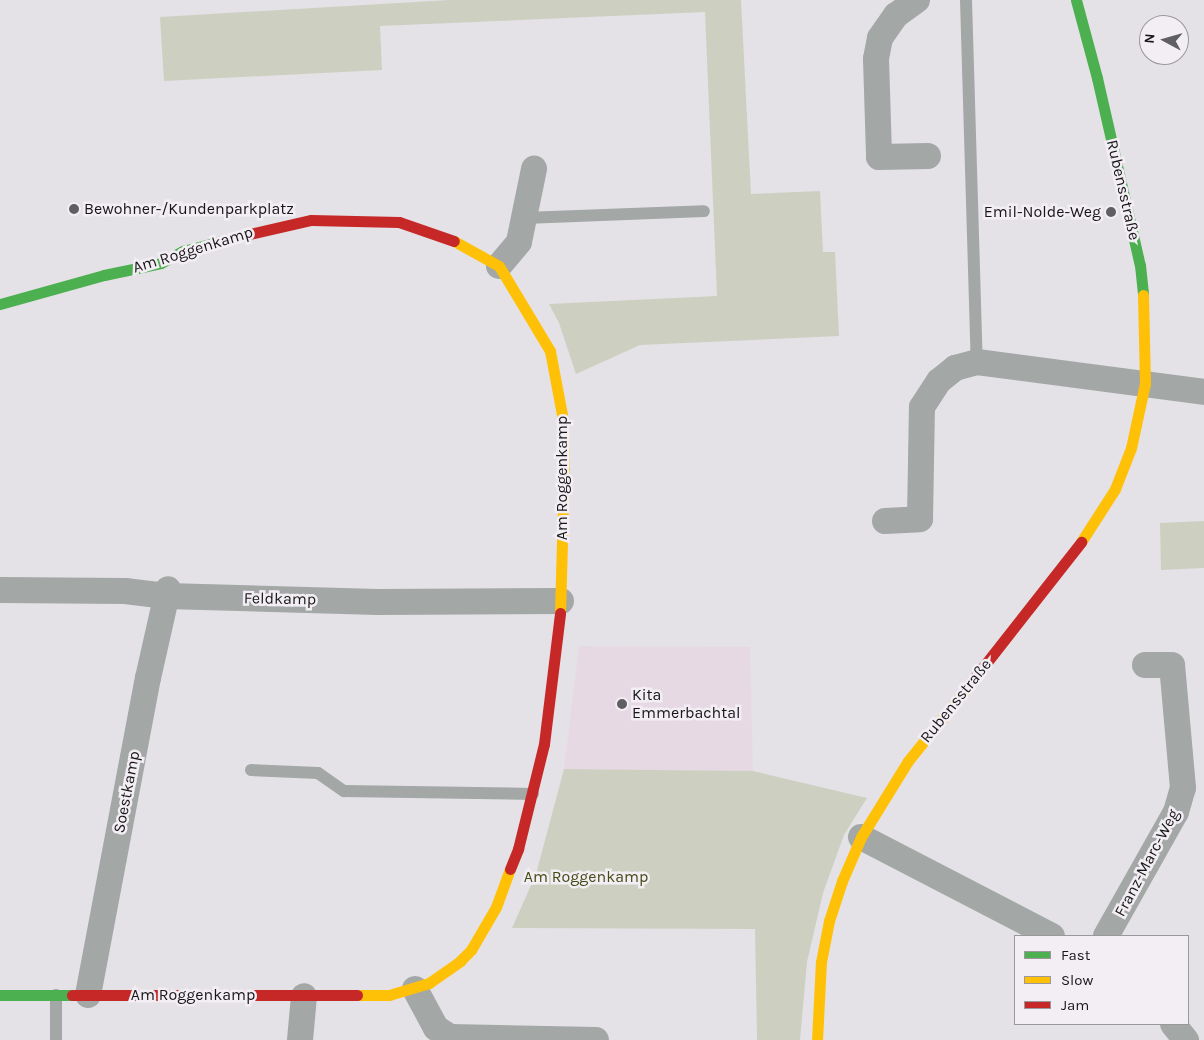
<!DOCTYPE html>
<html>
<head>
<meta charset="utf-8">
<style>
	body { margin:0 }
	#map { position:relative; width:1204px; height:1040px; overflow:hidden; background:#e4e2e6; font-family:Karla,sans-serif }
	div>[style] { position:absolute }
	.education>* { inset:0; background:#e6d9e3 }
	.green>* { inset:0; background:#cdd0c1 }
	.lane>* { height:12px; margin:-6px; padding:0 6px; transform-origin:6px; border-radius:6px; background:#a3a7a6 }
	.street>* { height:26px; margin:-13px; padding:0 13px; transform-origin:13px; border-radius:13px; background:#a3a7a6 }
	.fast>* { height:11px; margin:-5.5px; padding:0 5.5px; transform-origin:5.5px; border-radius:5.5px; background:#4caf50 }
	.slow>* { height:11px; margin:-5.5px; padding:0 5.5px; transform-origin:5.5px; border-radius:5.5px; background:#ffc107 }
	.jam>* { height:11px; margin:-5.5px; padding:0 5.5px; transform-origin:5.5px; border-radius:5.5px; background:#c62828 }
	.dots>* { width:14px; height:14px; translate:-50% -50%; box-sizing:border-box; border:2px solid #f3eef4; border-radius:50% }
	span { translate:-50% -50%; white-space:nowrap; text-align:center; line-height:1.15; -webkit-text-stroke:5px #f3eef4; paint-order:stroke }
	.street-label { font-size:16px; color:#181718 }
	.poi-label { font-size:16px; color:#181718 }
	.left { translate:0 -50%; text-align:left }
	.right { translate:-100% -50%; text-align:right }
	.park-label { font-size:16px; color:#434c15 }
	.legend { position:absolute; left:1014px; top:935px; width:175px; height:90px; box-sizing:border-box; background:#f3eef4; border:1px solid #9b989c; margin:0; padding:6px 9px; list-style:none; font-size:15px; color:#181718 }
	.legend li { display:flex; align-items:center; gap:10px; height:25px }
	.legend b { width:25px; border:1px solid #9b989c }
	.north { position:absolute; left:1139px; top:15px; width:50px; height:50px; box-sizing:border-box; background:#f3eef4; border:1px solid #9b989c; border-radius:50%; rotate:276deg; font-size:14px; font-weight:700; line-height:20px; text-align:center; color:#181718 }
	.north::after { content:''; display:block; margin:auto; width:18px; height:22px; background:#5f5e60; clip-path:polygon(50% 0,100% 100%,50% 72%,0 100%) }
</style>
</head>
<body>
<div id="map">
	<div class="education">
		<div style="clip-path:polygon(579px 646px,750px 647px,753px 771px,564px 769px)"></div>
	</div>
	<div class="green">
		<div style="clip-path:polygon(449px 0,741px 0,751px 194px,820px 191px,823px 252px,835px 252px,839px 336px,640px 345px,576px 374px,559px 323px,549px 304px,717px 296px,705px 12px,380px 26px,382px 70px,164px 81px,160px 17px)"></div>
		<div style="clip-path:polygon(1204px 521px,1204px 568px,1161px 570px,1160px 523px)"></div>
		<div style="clip-path:polygon(564px 769px,753px 771px,867px 798px,844px 835px,823px 893px,807px 962px,800px 1040px,757px 1040px,755px 929px,512px 928px,536px 874px)"></div>
	</div>
	<div class="lane">
		<div style="left:966px;top:0;width:362px;rotate:88.3deg"></div>
		<div style="left:525px;top:218px;width:179px;rotate:-2.2deg"></div>
		<div style="left:251px;top:770px;width:67px;rotate:2.6deg"></div>
		<div style="left:318px;top:773px;width:32px;rotate:35deg"></div>
		<div style="left:344px;top:791px;width:189px;rotate:0.9deg"></div>
		<div style="left:56px;top:995px;width:45px;rotate:90deg"></div>
	</div>
	<div class="street">
		<div style="left:917px;top:0;width:26px;rotate:144deg"></div>
		<div style="left:896px;top:15px;width:28px;rotate:125deg"></div>
		<div style="left:880px;top:38px;width:21px;rotate:101deg"></div>
		<div style="left:876px;top:59px;width:98px;rotate:88.2deg"></div>
		<div style="left:879px;top:157px;width:49px;rotate:-1.2deg"></div>
		<div style="left:499px;top:266px;width:31px;rotate:-50deg"></div>
		<div style="left:519px;top:242px;width:75px;rotate:-78.4deg"></div>
		<div style="left:885px;top:521px;width:35px;rotate:-3deg"></div>
		<div style="left:920px;top:519px;width:112px;rotate:-89deg"></div>
		<div style="left:922px;top:407px;width:31px;rotate:-57deg"></div>
		<div style="left:939px;top:381px;width:21px;rotate:-39deg"></div>
		<div style="left:955px;top:368px;width:23px;rotate:-15deg"></div>
		<div style="left:977px;top:362px;width:229px;rotate:7.5deg"></div>
		<div style="left:0;top:590px;width:125px;rotate:0.5deg"></div>
		<div style="left:125px;top:591px;width:42px;rotate:6.8deg"></div>
		<div style="left:167px;top:596px;width:211px;rotate:1.6deg"></div>
		<div style="left:378px;top:602px;width:183px;rotate:-0.3deg"></div>
		<div style="left:861px;top:837px;width:215px;rotate:27.4deg"></div>
		<div style="left:1106px;top:936px;width:142px;rotate:-60.6deg"></div>
		<div style="left:1176px;top:812px;width:25px;rotate:-74deg"></div>
		<div style="left:1183px;top:788px;width:123px;rotate:-95.1deg"></div>
		<div style="left:1172px;top:665px;width:27px;rotate:180deg"></div>
		<div style="left:415px;top:989px;width:44px;rotate:61.7deg"></div>
		<div style="left:436px;top:1028px;width:17px;rotate:33deg"></div>
		<div style="left:450px;top:1037px;width:146px;rotate:1.2deg"></div>
		<div style="left:88px;top:995px;width:323px;rotate:-79.3deg"></div>
		<div style="left:148px;top:678px;width:91px;rotate:-77.3deg"></div>
		<div style="left:1173px;top:1024px;width:21px;rotate:51deg"></div>
		<div style="left:300px;top:1040px;width:44px;rotate:-84.8deg"></div>
	</div>
	<div class="fast">
		<div style="left:1076px;top:0;width:81px;rotate:74.9deg"></div>
		<div style="left:1097px;top:78px;width:192px;rotate:77.1deg"></div>
		<div style="left:1140px;top:265px;width:30px;rotate:84deg"></div>
		<div style="left:0;top:304px;width:108px;rotate:-15.6deg"></div>
		<div style="left:104px;top:275px;width:58px;rotate:-11.9deg"></div>
		<div style="left:161px;top:263px;width:25px;rotate:-29deg"></div>
		<div style="left:183px;top:251px;width:60px;rotate:-14.5deg"></div>
		<div style="left:0;top:995px;width:72px"></div>
	</div>
	<div class="slow">
		<div style="left:454px;top:241px;width:51px;rotate:29.1deg"></div>
		<div style="left:499px;top:266px;width:99px;rotate:59deg"></div>
		<div style="left:550px;top:351px;width:70px;rotate:79.3deg"></div>
		<div style="left:563px;top:420px;width:50px;rotate:88.9deg"></div>
		<div style="left:564px;top:470px;width:143px;rotate:91.6deg"></div>
		<div style="left:1081px;top:542px;width:63px;rotate:-57.3deg"></div>
		<div style="left:1115px;top:489px;width:44px;rotate:-68.7deg"></div>
		<div style="left:1131px;top:448px;width:66px;rotate:-77.8deg"></div>
		<div style="left:1145px;top:383px;width:88px;rotate:-91.3deg"></div>
		<div style="left:357px;top:995px;width:32px"></div>
		<div style="left:389px;top:995px;width:42px;rotate:-16.7deg"></div>
		<div style="left:429px;top:983px;width:38px;rotate:-35deg"></div>
		<div style="left:460px;top:961px;width:16px;rotate:-45deg"></div>
		<div style="left:471px;top:950px;width:50px;rotate:-59.8deg"></div>
		<div style="left:496px;top:907px;width:40px;rotate:-69.8deg"></div>
		<div style="left:817px;top:1040px;width:78px;rotate:-87.1deg"></div>
		<div style="left:821px;top:962px;width:42px;rotate:-79deg"></div>
		<div style="left:829px;top:921px;width:42px;rotate:-72deg"></div>
		<div style="left:842px;top:881px;width:48px;rotate:-66.6deg"></div>
		<div style="left:861px;top:837px;width:89px;rotate:-58.3deg"></div>
		<div style="left:908px;top:761px;width:97px;rotate:-51.2deg"></div>
	</div>
	<div class="jam">
		<div style="left:241px;top:236px;width:72px;rotate:-12.9deg"></div>
		<div style="left:311px;top:220px;width:88px;rotate:1.3deg"></div>
		<div style="left:399px;top:222px;width:58px;rotate:19.1deg"></div>
		<div style="left:969px;top:685px;width:182px;rotate:-51.9deg"></div>
		<div style="left:510px;top:869px;width:22px;rotate:-68deg"></div>
		<div style="left:518px;top:849px;width:108px;rotate:-76.1deg"></div>
		<div style="left:544px;top:744px;width:132px;rotate:-83deg"></div>
		<div style="left:72px;top:995px;width:285px"></div>
	</div>
	<div class="dots">
		<div style="left:74px;top:209px;background:#5f5e60"></div>
		<div style="left:1111px;top:212px;background:#5f5e60"></div>
		<div style="left:622px;top:704px;background:#5f5e60"></div>
	</div>
	<div class="street-label">
		<span style="left:1123px;top:190px;rotate:77deg">Rubensstraße</span>
		<span style="left:193px;top:250px;rotate:-17deg">Am Roggenkamp</span>
		<span style="left:562px;top:478px;rotate:-90deg">Am Roggenkamp</span>
		<span style="left:280px;top:599px;rotate:1deg">Feldkamp</span>
		<span style="left:956px;top:701px;rotate:-51deg">Rubensstraße</span>
		<span style="left:127px;top:792px;rotate:-79deg">Soestkamp</span>
		<span style="left:1147px;top:863px;rotate:-62deg">Franz-Marc-Weg</span>
		<span style="left:193px;top:995px">Am Roggenkamp</span>
	</div>
	<div class="poi-label">
		<span class="left" style="left:84px;top:209px">Bewohner-/Kundenparkplatz</span>
		<span class="right" style="left:1101px;top:212px">Emil-Nolde-Weg</span>
		<span class="left" style="left:632px;top:704px">Kita<br>Emmerbachtal</span>
	</div>
	<div class="park-label">
		<span style="left:586px;top:877px">Am Roggenkamp</span>
	</div>
	<ul class="legend">
	<li><b style="height:6px;background:#4caf50"></b>Fast</li>
	<li><b style="height:6px;background:#ffc107"></b>Slow</li>
	<li><b style="height:6px;background:#c62828"></b>Jam</li>
	</ul>
	<div class="north">N</div>
</div>
</body>
</html>
